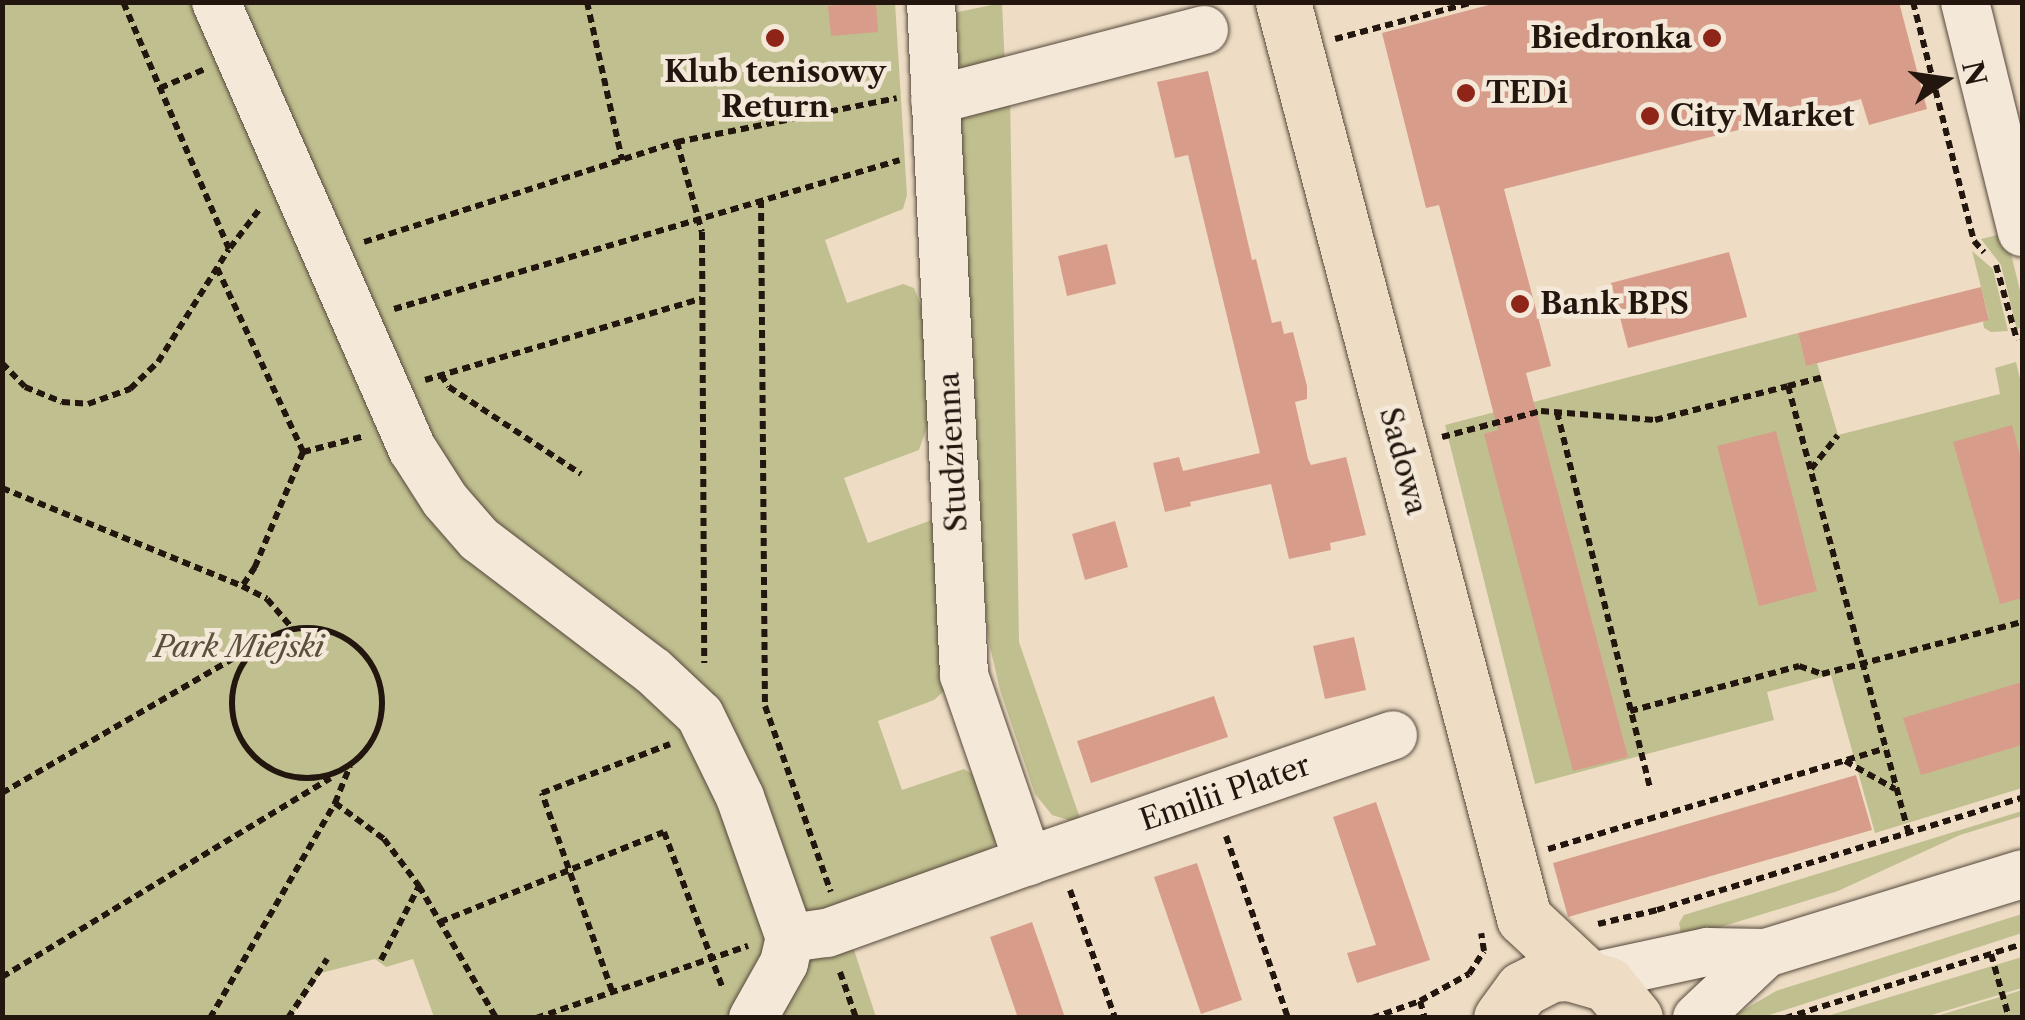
<!DOCTYPE html>
<html>
<head>
<meta charset="utf-8">
<style>
	body { margin:0 }
	#map { position:relative; width:2025px; height:1020px; overflow:hidden; background:#eeddc4; font-family:"Libre Caslon Text",serif }
	div>[style] { position:absolute }
	.green>* { inset:0; background:#c0bf8f }
	.building>* { inset:0; background:#d89d8a }
	.path>* { height:6px; margin-top:-3px; transform-origin:0; background:repeating-linear-gradient(90deg,#22160f 0 8px,transparent 0 13px) }
	.path>.ring { margin:-3px; padding:0; box-sizing:content-box; background:none; border:6px solid #22160f; border-radius:50% }
	.roads { filter:drop-shadow(0 0 2px #55483c) drop-shadow(0 0 2px #55483c) }
	.minor>* { height:48px; margin:-24px; padding:0 24px; transform-origin:24px; border-radius:24px; background:#f4e9d9 }
	.major>* { height:55px; margin:-27.5px; padding:0 27.5px; transform-origin:27.5px; border-radius:27.5px; background:#eeddc4 }
	.dots>* { width:28px; height:28px; translate:-50% -50%; box-sizing:border-box; border:5px solid #f4e9d9; border-radius:50% }
	span { translate:-50% -50%; white-space:nowrap; text-align:center; line-height:1.15; -webkit-text-stroke:9px #f4e9d9; paint-order:stroke }
	.poi-label { font-size:30px; color:#22160f; font-weight:700 }
	.right { translate:-100% -50%; text-align:right }
	.left { translate:0 -50%; text-align:left }
	.street-label { font-size:30px; color:#22160f }
	.park-label { font-size:30px; color:#59513c; font-style:italic }
	.frame { position:absolute; inset:0; border:5px solid #22160f; pointer-events:none }
	.north { position:absolute; left:1895px; top:30px; width:100px; height:100px; -webkit-text-stroke:8px #f4e9d9; paint-order:stroke; rotate:77deg; font-size:28px; font-weight:700; line-height:40px; text-align:center; color:#22160f }
	.north::after { content:''; display:block; margin:auto; width:35px; height:45px; background:#22160f; clip-path:polygon(50% 0,100% 100%,50% 72%,0 100%) }
</style>
</head>
<body>
<div id="map">
	<div class="green">
		<div style="clip-path:polygon(2px 3px,895px 3px,907px 195px,903px 209px,825px 240px,847px 303px,903px 284px,914px 288px,923px 310px,931px 415px,919px 450px,844px 478px,868px 543px,932px 520px,945px 690px,934px 700px,878px 721px,902px 790px,964px 769px,980px 779px,996px 827px,995px 843px,988px 854px,841px 910px,876px 1017px,434px 1017px,413px 959px,386px 967px,375px 959px,321px 973px,291px 1017px,3px 1017px)"></div>
		<div style="clip-path:polygon(1002px 3px,1005px 68px,963px 69px,955px 59px,953px 13px)"></div>
		<div style="clip-path:polygon(1010px 93px,1019px 642px,1081px 821px,1075px 822px,1052px 815px,1035px 794px,1000px 690px,988px 638px,957px 237px,960px 117px)"></div>
		<div style="clip-path:polygon(2006px 233px,2022px 299px,2022px 326px,2017px 330px,2001px 265px,1981px 239px)"></div>
		<div style="clip-path:polygon(1972px 251px,1993px 269px,2008px 331px,1991px 332px,1984px 328px,1983px 322px,1989px 319px)"></div>
		<div style="clip-path:polygon(1798px 333px,1806px 365px,1817px 363px,1838px 435px,2000px 394px,1995px 368px,2016px 362px,2022px 387px,2022px 788px,1875px 833px,1831px 675px,1767px 692px,1774px 720px,1535px 784px,1445px 425px)"></div>
		<div style="clip-path:polygon(2022px 811px,2022px 816px,1960px 835px,1838px 891px,1682px 939px,1679px 923px,1684px 915px)"></div>
		<div style="clip-path:polygon(2022px 914px,2022px 933px,1763px 1017px,1730px 1018px,1776px 991px)"></div>
		<div style="clip-path:polygon(2022px 957px,2022px 988px,1925px 1017px,1824px 1017px)"></div>
		<div style="clip-path:polygon(2022px 990px,2022px 1017px,1933px 1017px,2003px 996px)"></div>
	</div>
	<div class="building">
		<div style="clip-path:polygon(876px 2px,878px 32px,831px 36px,828px 6px)"></div>
		<div style="clip-path:polygon(1500px 2px,1899px 2px,1927px 109px,1869px 125px,1861px 99px,1504px 189px,1551px 366px,1526px 373px,1628px 757px,1573px 771px,1484px 434px,1498px 430px,1439px 205px,1426px 208px,1382px 33px)"></div>
		<div style="clip-path:polygon(1208px 71px,1252px 260px,1256px 259px,1272px 323px,1281px 321px,1284px 334px,1293px 332px,1307px 386px,1307px 399px,1295px 402px,1308px 459px,1311px 465px,1346px 457px,1366px 535px,1330px 543px,1331px 550px,1289px 559px,1271px 484px,1190px 502px,1191px 506px,1165px 512px,1153px 463px,1179px 457px,1183px 471px,1260px 453px,1188px 155px,1175px 158px,1157px 82px)"></div>
		<div style="clip-path:polygon(1107px 244px,1116px 284px,1067px 296px,1058px 256px)"></div>
		<div style="clip-path:polygon(1729px 252px,1747px 317px,1628px 348px,1611px 283px)"></div>
		<div style="clip-path:polygon(1981px 287px,1989px 320px,1806px 366px,1798px 333px)"></div>
		<div style="clip-path:polygon(2012px 425px,2022px 462px,2022px 598px,2000px 604px,1953px 442px)"></div>
		<div style="clip-path:polygon(1776px 431px,1817px 591px,1759px 606px,1717px 446px)"></div>
		<div style="clip-path:polygon(1115px 521px,1128px 567px,1085px 580px,1072px 534px)"></div>
		<div style="clip-path:polygon(1354px 637px,1366px 690px,1325px 699px,1313px 646px)"></div>
		<div style="clip-path:polygon(2022px 682px,2022px 745px,1921px 775px,1903px 718px)"></div>
		<div style="clip-path:polygon(1214px 696px,1228px 737px,1091px 783px,1077px 741px)"></div>
		<div style="clip-path:polygon(1856px 775px,1872px 830px,1568px 917px,1553px 863px)"></div>
		<div style="clip-path:polygon(1376px 802px,1430px 960px,1357px 983px,1347px 953px,1376px 945px,1333px 817px)"></div>
		<div style="clip-path:polygon(1197px 863px,1242px 1000px,1201px 1014px,1154px 877px)"></div>
		<div style="clip-path:polygon(1032px 922px,1055px 988px,1065px 1018px,1018px 1018px,990px 937px)"></div>
	</div>
	<div class="path">
		<div style="left:587px;top:2px;width:162px;rotate:77.5deg"></div>
		<div style="left:1913px;top:2px;width:247px;rotate:75.7deg"></div>
		<div style="left:1974px;top:241px;width:15px;rotate:48deg"></div>
		<div style="left:1335px;top:39px;width:144px;rotate:-14.9deg"></div>
		<div style="left:160px;top:88px;width:49px;rotate:-22.9deg"></div>
		<div style="left:677px;top:142px;width:93px;rotate:74.5deg"></div>
		<div style="left:702px;top:232px;width:431px;rotate:89.7deg"></div>
		<div style="left:761px;top:200px;width:506px;rotate:89.55deg"></div>
		<div style="left:765px;top:706px;width:197px;rotate:70.5deg"></div>
		<div style="left:364px;top:242px;width:329px;rotate:-17.7deg"></div>
		<div style="left:677px;top:142px;width:224px;rotate:-11.3deg"></div>
		<div style="left:230px;top:248px;width:51px;rotate:-52.9deg"></div>
		<div style="left:1996px;top:265px;width:78px;rotate:74.4deg"></div>
		<div style="left:217px;top:268px;width:203px;rotate:64.9deg"></div>
		<div style="left:303px;top:452px;width:125px;rotate:112.7deg"></div>
		<div style="left:255px;top:567px;width:23px;rotate:124deg"></div>
		<div style="left:394px;top:309px;width:527px;rotate:-16.41deg"></div>
		<div style="left:2px;top:363px;width:33px;rotate:46deg"></div>
		<div style="left:25px;top:387px;width:40px;rotate:22deg"></div>
		<div style="left:62px;top:402px;width:26px;rotate:4deg"></div>
		<div style="left:88px;top:404px;width:45px;rotate:-19.7deg"></div>
		<div style="left:130px;top:389px;width:39px;rotate:-44deg"></div>
		<div style="left:158px;top:362px;width:133px;rotate:-57.9deg"></div>
		<div style="left:229px;top:249px;width:269px;rotate:-113.2deg"></div>
		<div style="left:441px;top:375px;width:14px;rotate:56deg"></div>
		<div style="left:449px;top:387px;width:158px;rotate:33.4deg"></div>
		<div style="left:425px;top:380px;width:288px;rotate:-16.4deg"></div>
		<div style="left:1788px;top:386px;width:34px;rotate:-14deg"></div>
		<div style="left:1557px;top:412px;width:388px;rotate:76.1deg"></div>
		<div style="left:1442px;top:437px;width:102px;rotate:-14.7deg"></div>
		<div style="left:1541px;top:411px;width:114px;rotate:4.5deg"></div>
		<div style="left:1655px;top:420px;width:137px;rotate:-14.3deg"></div>
		<div style="left:1788px;top:386px;width:465px;rotate:74.9deg"></div>
		<div style="left:303px;top:452px;width:64px;rotate:-14.5deg"></div>
		<div style="left:1811px;top:469px;width:43px;rotate:-51.5deg"></div>
		<div style="left:2px;top:488px;width:259px;rotate:22.2deg"></div>
		<div style="left:242px;top:586px;width:28px;rotate:27deg"></div>
		<div style="left:267px;top:599px;width:40px;rotate:49deg"></div>
		<div class="ring" style="left:232px;top:628px;width:144px;height:144px"></div>
		<div style="left:1630px;top:711px;width:175px;rotate:-14.9deg"></div>
		<div style="left:1799px;top:666px;width:24px;rotate:19deg"></div>
		<div style="left:1822px;top:674px;width:207px;rotate:-14.6deg"></div>
		<div style="left:1845px;top:761px;width:57px;rotate:29.2deg"></div>
		<div style="left:2px;top:793px;width:290px;rotate:-30.2deg"></div>
		<div style="left:335px;top:803px;width:61px;rotate:36.3deg"></div>
		<div style="left:384px;top:839px;width:59px;rotate:53.3deg"></div>
		<div style="left:419px;top:886px;width:153px;rotate:59.7deg"></div>
		<div style="left:1226px;top:836px;width:192px;rotate:71.2deg"></div>
		<div style="left:1548px;top:849px;width:351px;rotate:-16.6deg"></div>
		<div style="left:1070px;top:890px;width:136px;rotate:70.6deg"></div>
		<div style="left:440px;top:922px;width:241px;rotate:-21.9deg"></div>
		<div style="left:664px;top:832px;width:168px;rotate:69.4deg"></div>
		<div style="left:1598px;top:924px;width:61px;rotate:-13.3deg"></div>
		<div style="left:1657px;top:910px;width:382px;rotate:-17.1deg"></div>
		<div style="left:1991px;top:954px;width:66px;rotate:74.3deg"></div>
		<div style="left:381px;top:960px;width:83px;rotate:-62.8deg"></div>
		<div style="left:840px;top:972px;width:49px;rotate:70.8deg"></div>
		<div style="left:2px;top:977px;width:384px;rotate:-31.2deg"></div>
		<div style="left:612px;top:991px;width:210px;rotate:-109.5deg"></div>
		<div style="left:542px;top:793px;width:137px;rotate:-20.9deg"></div>
		<div style="left:1420px;top:1001px;width:18px;rotate:74deg"></div>
		<div style="left:210px;top:1018px;width:249px;rotate:-59.8deg"></div>
		<div style="left:335px;top:803px;width:40px;rotate:-68deg"></div>
		<div style="left:288px;top:1018px;width:71px;rotate:-56.5deg"></div>
		<div style="left:536px;top:1018px;width:224px;rotate:-18.8deg"></div>
		<div style="left:1372px;top:1018px;width:51px;rotate:-19.5deg"></div>
		<div style="left:1420px;top:1001px;width:56px;rotate:-28.9deg"></div>
		<div style="left:1469px;top:974px;width:27px;rotate:-57deg"></div>
		<div style="left:1484px;top:951px;width:18px;rotate:-99deg"></div>
		<div style="left:1785px;top:1018px;width:248px;rotate:-17.3deg"></div>
	</div>
	<div class="roads">
		<div class="minor">
			<div style="left:216px;top:2px;width:489px;rotate:66.3deg"></div>
			<div style="left:413px;top:450px;width:59px;rotate:57.4deg"></div>
			<div style="left:445px;top:500px;width:52px;rotate:48.9deg"></div>
			<div style="left:479px;top:539px;width:218px;rotate:37.2deg"></div>
			<div style="left:653px;top:671px;width:64px;rotate:43.1deg"></div>
			<div style="left:700px;top:715px;width:91px;rotate:64deg"></div>
			<div style="left:740px;top:797px;width:150px;rotate:70.5deg"></div>
			<div style="left:931px;top:2px;width:674px;rotate:87.19deg"></div>
			<div style="left:964px;top:675px;width:197px;rotate:71deg"></div>
			<div style="left:1028px;top:861px;width:386px;rotate:-19deg"></div>
			<div style="left:1965px;top:2px;width:237px;rotate:76.1deg"></div>
			<div style="left:935px;top:100px;width:278px;rotate:-14.6deg"></div>
			<div style="left:1591px;top:977px;width:119px;rotate:-12.2deg"></div>
			<div style="left:1707px;top:952px;width:59px;rotate:1deg"></div>
			<div style="left:1766px;top:953px;width:268px;rotate:-17.1deg"></div>
			<div style="left:753px;top:1018px;width:63px;rotate:-60.6deg"></div>
			<div style="left:784px;top:963px;width:26px;rotate:-77deg"></div>
			<div style="left:790px;top:938px;width:37px;rotate:-8deg"></div>
			<div style="left:827px;top:933px;width:214px;rotate:-19.7deg"></div>
			<div style="left:1697px;top:1018px;width:95px;rotate:-43.3deg"></div>
		</div>
		<div class="major">
			<div style="left:1283px;top:2px;width:947px;rotate:75.26deg"></div>
			<div style="left:1524px;top:918px;width:83px;rotate:43.1deg"></div>
			<div style="left:1501px;top:1018px;width:36px;rotate:-54deg"></div>
			<div style="left:1522px;top:989px;width:34px;rotate:-27deg"></div>
			<div style="left:1552px;top:974px;width:17px;rotate:-3deg"></div>
			<div style="left:1569px;top:973px;width:40px;rotate:16deg"></div>
			<div style="left:1607px;top:984px;width:44px;rotate:50.5deg"></div>
		</div>
	</div>
	<div class="dots">
		<div style="left:775px;top:38px;background:#8f2418"></div>
		<div style="left:1712px;top:38px;background:#8f2418"></div>
		<div style="left:1466px;top:93px;background:#8f2418"></div>
		<div style="left:1650px;top:116px;background:#8f2418"></div>
		<div style="left:1520px;top:304px;background:#8f2418"></div>
	</div>
	<div class="poi-label">
		<span class="right" style="left:1692px;top:38px">Biedronka</span>
		<span style="left:775px;top:89px">Klub tenisowy<br>Return</span>
		<span class="left" style="left:1486px;top:93px">TEDi</span>
		<span class="left" style="left:1670px;top:116px">City Market</span>
		<span class="left" style="left:1540px;top:304px">Bank BPS</span>
	</div>
	<div class="street-label">
		<span style="left:953px;top:452px;rotate:-93deg">Studzienna</span>
		<span style="left:1403px;top:461px;rotate:75deg">Sadowa</span>
		<span style="left:1225px;top:793px;rotate:-19deg">Emilii Plater</span>
	</div>
	<div class="park-label">
		<span style="left:239px;top:647px">Park Miejski</span>
	</div>
	<div class="frame"></div>
	<div class="north">N</div>
</div>
</body>
</html>
